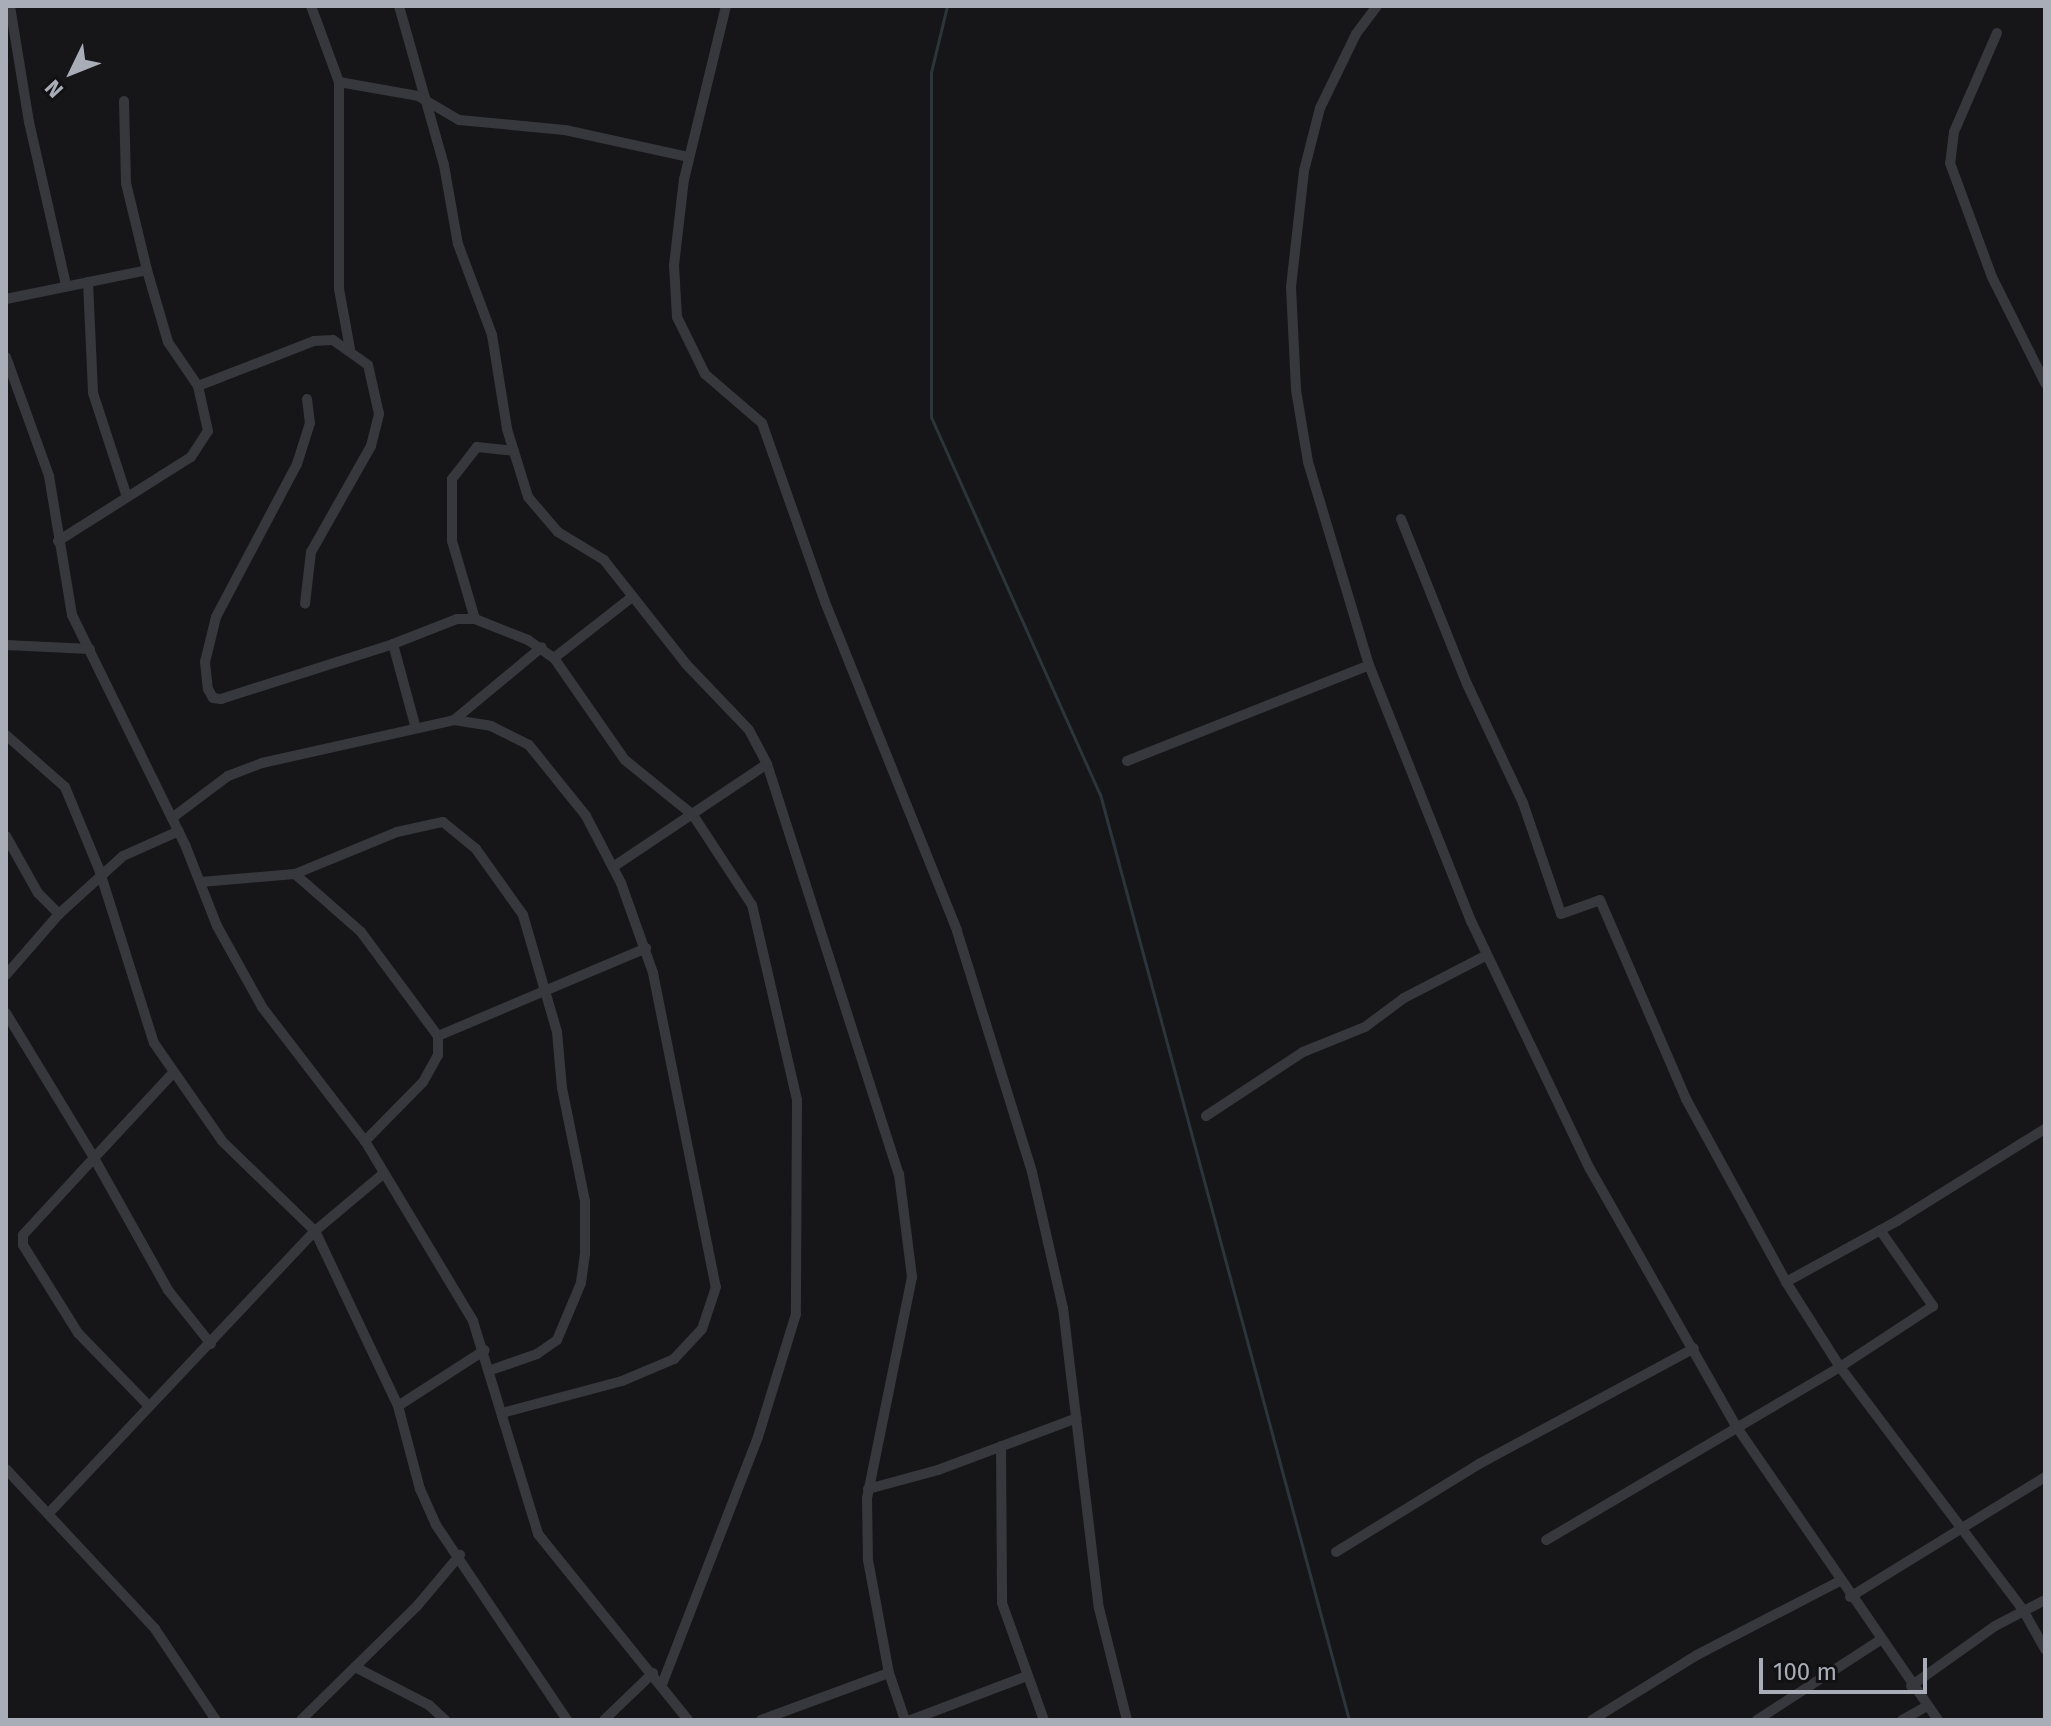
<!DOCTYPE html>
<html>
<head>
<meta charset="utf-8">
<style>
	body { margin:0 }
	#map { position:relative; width:2051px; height:1726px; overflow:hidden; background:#161618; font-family:"Fira Sans",sans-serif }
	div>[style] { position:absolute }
	.stream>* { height:3px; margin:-1.5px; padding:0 1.5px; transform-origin:1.5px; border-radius:1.5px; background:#2c353c }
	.street>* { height:10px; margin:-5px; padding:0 5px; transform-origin:5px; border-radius:5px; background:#37383d }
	span { translate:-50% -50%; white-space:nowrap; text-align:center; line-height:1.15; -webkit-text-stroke:6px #111113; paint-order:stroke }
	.frame { position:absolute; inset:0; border:8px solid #a8adb8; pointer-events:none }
	.north { position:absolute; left:32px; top:32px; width:80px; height:80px; -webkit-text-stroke:6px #111113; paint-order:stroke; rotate:227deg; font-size:22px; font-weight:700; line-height:32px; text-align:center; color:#a8adb8 }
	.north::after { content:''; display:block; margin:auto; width:28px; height:36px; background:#a8adb8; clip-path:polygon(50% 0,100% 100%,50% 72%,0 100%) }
	.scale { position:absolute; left:1759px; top:1658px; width:168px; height:36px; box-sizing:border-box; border:4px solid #a8adb8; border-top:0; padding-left:10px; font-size:24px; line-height:28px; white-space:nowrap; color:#a8adb8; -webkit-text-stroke:6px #111113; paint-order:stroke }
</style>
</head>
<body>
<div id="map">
	<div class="stream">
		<div style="left:947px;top:6px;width:68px;rotate:103.6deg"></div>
		<div style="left:931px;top:72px;width:345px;rotate:90deg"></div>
		<div style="left:931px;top:417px;width:413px;rotate:65.9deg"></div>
		<div style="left:1100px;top:794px;width:959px;rotate:74.95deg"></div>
	</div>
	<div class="street">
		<div style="left:10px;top:6px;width:118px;rotate:80.7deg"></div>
		<div style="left:29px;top:122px;width:167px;rotate:77.2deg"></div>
		<div style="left:311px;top:6px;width:81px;rotate:69.8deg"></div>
		<div style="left:339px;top:82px;width:207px;rotate:90deg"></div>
		<div style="left:339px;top:289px;width:61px;rotate:79.6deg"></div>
		<div style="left:399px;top:6px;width:165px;rotate:74.2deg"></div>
		<div style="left:444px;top:165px;width:80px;rotate:80deg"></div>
		<div style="left:458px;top:244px;width:97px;rotate:69.5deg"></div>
		<div style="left:492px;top:335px;width:95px;rotate:80.9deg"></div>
		<div style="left:507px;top:429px;width:71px;rotate:72.8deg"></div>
		<div style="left:528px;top:497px;width:46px;rotate:49.4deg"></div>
		<div style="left:558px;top:532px;width:54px;rotate:31.3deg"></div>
		<div style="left:604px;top:560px;width:132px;rotate:51.7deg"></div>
		<div style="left:686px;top:664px;width:91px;rotate:46.3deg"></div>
		<div style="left:749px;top:730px;width:38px;rotate:62deg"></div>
		<div style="left:767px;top:764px;width:431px;rotate:72.2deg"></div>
		<div style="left:899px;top:1174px;width:104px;rotate:82.8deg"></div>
		<div style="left:912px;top:1277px;width:226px;rotate:101.5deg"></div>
		<div style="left:867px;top:1498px;width:62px;rotate:89.1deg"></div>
		<div style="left:868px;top:1560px;width:115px;rotate:79.5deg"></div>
		<div style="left:889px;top:1673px;width:50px;rotate:71.2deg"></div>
		<div style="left:726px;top:6px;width:178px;rotate:103.6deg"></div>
		<div style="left:684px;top:179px;width:87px;rotate:96.6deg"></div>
		<div style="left:674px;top:265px;width:52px;rotate:86.7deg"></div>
		<div style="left:677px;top:317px;width:64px;rotate:63.8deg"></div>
		<div style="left:705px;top:374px;width:75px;rotate:40.7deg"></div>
		<div style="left:762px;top:423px;width:190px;rotate:70.6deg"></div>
		<div style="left:825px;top:602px;width:354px;rotate:68.1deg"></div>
		<div style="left:957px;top:931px;width:252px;rotate:72.7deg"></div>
		<div style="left:1032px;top:1172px;width:139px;rotate:77.2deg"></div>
		<div style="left:1063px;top:1308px;width:302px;rotate:83.2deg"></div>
		<div style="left:1099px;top:1608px;width:115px;rotate:76deg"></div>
		<div style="left:1377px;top:6px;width:35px;rotate:127deg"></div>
		<div style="left:1356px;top:34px;width:82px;rotate:115.9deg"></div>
		<div style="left:1320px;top:108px;width:65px;rotate:104.3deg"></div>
		<div style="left:1304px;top:171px;width:117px;rotate:96.4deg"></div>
		<div style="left:1291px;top:287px;width:103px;rotate:87.2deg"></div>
		<div style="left:1296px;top:390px;width:73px;rotate:80.5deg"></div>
		<div style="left:1308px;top:462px;width:212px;rotate:73.3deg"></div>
		<div style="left:1369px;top:665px;width:276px;rotate:68.3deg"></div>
		<div style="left:1471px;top:921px;width:275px;rotate:64.4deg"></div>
		<div style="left:1590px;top:1169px;width:299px;rotate:60.4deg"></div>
		<div style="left:1738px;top:1429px;width:353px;rotate:55.5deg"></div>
		<div style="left:1997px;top:33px;width:108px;rotate:113.5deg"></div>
		<div style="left:1954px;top:132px;width:31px;rotate:97deg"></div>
		<div style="left:1950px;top:163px;width:121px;rotate:69.8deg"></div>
		<div style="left:1992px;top:277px;width:119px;rotate:63.4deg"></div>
		<div style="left:339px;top:82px;width:80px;rotate:10deg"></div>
		<div style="left:418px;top:96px;width:48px;rotate:30.3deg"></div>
		<div style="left:459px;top:120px;width:106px;rotate:5.4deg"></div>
		<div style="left:565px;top:130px;width:127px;rotate:12.3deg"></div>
		<div style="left:88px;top:282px;width:111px;rotate:87.4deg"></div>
		<div style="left:93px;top:393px;width:109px;rotate:71.9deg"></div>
		<div style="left:6px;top:299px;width:144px;rotate:-11.6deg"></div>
		<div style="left:6px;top:357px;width:127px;rotate:70.1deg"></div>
		<div style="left:49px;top:476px;width:141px;rotate:80.6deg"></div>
		<div style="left:72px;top:615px;width:258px;rotate:63.8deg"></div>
		<div style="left:186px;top:847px;width:85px;rotate:68.6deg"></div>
		<div style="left:217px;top:926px;width:93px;rotate:60.9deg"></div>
		<div style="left:262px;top:1007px;width:169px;rotate:52.5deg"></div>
		<div style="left:365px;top:1141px;width:210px;rotate:59deg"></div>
		<div style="left:473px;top:1321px;width:223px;rotate:73deg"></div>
		<div style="left:538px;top:1534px;width:239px;rotate:51.1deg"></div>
		<div style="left:198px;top:386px;width:124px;rotate:-21.2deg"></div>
		<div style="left:314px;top:341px;width:19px;rotate:-3deg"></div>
		<div style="left:333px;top:340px;width:43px;rotate:35.5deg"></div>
		<div style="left:368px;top:365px;width:50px;rotate:77.3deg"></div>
		<div style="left:379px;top:414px;width:33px;rotate:104deg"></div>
		<div style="left:371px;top:446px;width:122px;rotate:119.5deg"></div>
		<div style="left:311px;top:552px;width:52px;rotate:96.6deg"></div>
		<div style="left:307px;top:399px;width:24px;rotate:83deg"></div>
		<div style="left:310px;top:423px;width:43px;rotate:107.6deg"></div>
		<div style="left:297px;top:464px;width:173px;rotate:117.9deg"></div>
		<div style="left:216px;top:617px;width:46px;rotate:103.7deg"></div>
		<div style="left:205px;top:662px;width:27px;rotate:84deg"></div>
		<div style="left:208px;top:689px;width:10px;rotate:61deg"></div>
		<div style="left:213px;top:698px;width:8px;rotate:7deg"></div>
		<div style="left:221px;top:699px;width:181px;rotate:-17.7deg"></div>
		<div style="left:1401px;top:519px;width:178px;rotate:68.2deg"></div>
		<div style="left:1467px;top:684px;width:132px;rotate:64.8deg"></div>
		<div style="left:1523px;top:803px;width:117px;rotate:71.1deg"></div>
		<div style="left:1561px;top:914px;width:41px;rotate:-19.7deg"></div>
		<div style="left:1600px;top:900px;width:217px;rotate:66.6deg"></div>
		<div style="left:1686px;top:1099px;width:209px;rotate:61.3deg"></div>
		<div style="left:1786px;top:1282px;width:101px;rotate:57.6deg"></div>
		<div style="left:1840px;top:1367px;width:341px;rotate:149.5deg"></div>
		<div style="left:58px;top:541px;width:157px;rotate:-32.3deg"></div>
		<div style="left:191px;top:457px;width:31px;rotate:-57deg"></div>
		<div style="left:208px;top:431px;width:46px;rotate:-102.5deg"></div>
		<div style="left:198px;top:386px;width:53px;rotate:-124.3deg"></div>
		<div style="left:168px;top:342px;width:75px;rotate:-106.3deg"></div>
		<div style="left:147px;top:270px;width:89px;rotate:-103.6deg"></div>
		<div style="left:126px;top:183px;width:82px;rotate:-91.4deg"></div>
		<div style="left:475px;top:619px;width:81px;rotate:-106.4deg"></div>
		<div style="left:452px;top:541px;width:62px;rotate:-90deg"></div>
		<div style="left:452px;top:479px;width:41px;rotate:-52deg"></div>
		<div style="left:477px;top:447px;width:37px;rotate:6deg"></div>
		<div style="left:6px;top:645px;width:84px;rotate:2.7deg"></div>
		<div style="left:554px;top:658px;width:99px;rotate:-38deg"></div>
		<div style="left:454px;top:720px;width:114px;rotate:-39.7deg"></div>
		<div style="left:415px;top:725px;width:84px;rotate:-105.2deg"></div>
		<div style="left:393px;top:644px;width:69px;rotate:-21.3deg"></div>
		<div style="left:457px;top:619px;width:18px"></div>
		<div style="left:475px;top:619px;width:57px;rotate:21.6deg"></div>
		<div style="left:528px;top:640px;width:32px;rotate:35deg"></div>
		<div style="left:554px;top:658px;width:124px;rotate:55.2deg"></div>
		<div style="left:625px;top:760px;width:87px;rotate:39deg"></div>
		<div style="left:693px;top:815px;width:108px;rotate:56.8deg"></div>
		<div style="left:752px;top:905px;width:200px;rotate:77deg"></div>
		<div style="left:797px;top:1100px;width:214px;rotate:90.3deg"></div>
		<div style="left:796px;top:1314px;width:129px;rotate:107.2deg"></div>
		<div style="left:758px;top:1437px;width:265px;rotate:111.2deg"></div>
		<div style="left:6px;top:735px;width:79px;rotate:41.4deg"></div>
		<div style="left:65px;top:787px;width:89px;rotate:67.5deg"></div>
		<div style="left:99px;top:869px;width:182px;rotate:72.5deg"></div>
		<div style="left:154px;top:1043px;width:119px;rotate:55.2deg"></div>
		<div style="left:222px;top:1141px;width:129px;rotate:44.1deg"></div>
		<div style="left:315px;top:1231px;width:194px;rotate:64.6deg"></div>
		<div style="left:398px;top:1406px;width:86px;rotate:75.2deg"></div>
		<div style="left:420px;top:1489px;width:39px;rotate:66deg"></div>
		<div style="left:436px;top:1525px;width:235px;rotate:56.1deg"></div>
		<div style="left:1127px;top:761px;width:260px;rotate:-21.6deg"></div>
		<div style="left:172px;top:818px;width:70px;rotate:-36.9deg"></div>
		<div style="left:228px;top:776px;width:36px;rotate:-21deg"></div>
		<div style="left:262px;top:763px;width:197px;rotate:-12.6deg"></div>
		<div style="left:454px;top:720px;width:37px;rotate:9deg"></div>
		<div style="left:491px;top:726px;width:42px;rotate:26.6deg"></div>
		<div style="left:529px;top:745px;width:91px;rotate:51.2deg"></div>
		<div style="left:586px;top:816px;width:76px;rotate:62.4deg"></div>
		<div style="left:621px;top:883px;width:96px;rotate:70.4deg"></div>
		<div style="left:653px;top:973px;width:320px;rotate:78.7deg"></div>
		<div style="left:716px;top:1287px;width:44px;rotate:108.4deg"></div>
		<div style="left:702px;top:1329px;width:41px;rotate:133deg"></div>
		<div style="left:674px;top:1359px;width:56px;rotate:157.1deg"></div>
		<div style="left:622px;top:1381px;width:124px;rotate:165.1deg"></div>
		<div style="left:6px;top:836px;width:65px;rotate:60.7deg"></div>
		<div style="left:38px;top:893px;width:30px;rotate:45deg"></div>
		<div style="left:613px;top:867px;width:185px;rotate:-33.8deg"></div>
		<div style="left:295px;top:874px;width:88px;rotate:41.3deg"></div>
		<div style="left:361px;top:932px;width:129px;rotate:53.5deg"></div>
		<div style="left:438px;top:1036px;width:19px;rotate:90deg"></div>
		<div style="left:438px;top:1055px;width:31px;rotate:119deg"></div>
		<div style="left:423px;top:1082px;width:83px;rotate:134.5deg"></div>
		<div style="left:201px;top:882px;width:94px;rotate:-4.9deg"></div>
		<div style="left:295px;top:874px;width:110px;rotate:-22.4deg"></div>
		<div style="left:397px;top:832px;width:47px;rotate:-12.3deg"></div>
		<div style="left:443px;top:822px;width:43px;rotate:39.3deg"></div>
		<div style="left:476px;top:849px;width:81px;rotate:54.5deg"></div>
		<div style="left:523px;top:915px;width:122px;rotate:73.8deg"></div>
		<div style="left:557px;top:1032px;width:56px;rotate:84.9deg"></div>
		<div style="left:562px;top:1088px;width:115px;rotate:78.5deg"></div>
		<div style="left:585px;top:1201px;width:53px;rotate:90deg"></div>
		<div style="left:585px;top:1254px;width:29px;rotate:98deg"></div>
		<div style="left:581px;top:1283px;width:62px;rotate:112.8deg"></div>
		<div style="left:557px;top:1340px;width:24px;rotate:145deg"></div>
		<div style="left:537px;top:1354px;width:49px;rotate:160.8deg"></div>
		<div style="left:6px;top:975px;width:81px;rotate:-49deg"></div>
		<div style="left:59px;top:914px;width:86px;rotate:-42.2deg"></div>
		<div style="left:123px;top:856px;width:61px;rotate:-24.1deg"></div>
		<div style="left:6px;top:1013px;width:170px;rotate:58.7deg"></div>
		<div style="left:94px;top:1158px;width:105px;rotate:132.7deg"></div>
		<div style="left:23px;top:1235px;width:10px;rotate:90deg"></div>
		<div style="left:23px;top:1245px;width:104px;rotate:58deg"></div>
		<div style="left:78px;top:1333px;width:99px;rotate:45.8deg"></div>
		<div style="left:438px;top:1036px;width:226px;rotate:-22.9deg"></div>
		<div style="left:172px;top:1074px;width:115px;rotate:132.9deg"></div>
		<div style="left:94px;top:1158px;width:151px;rotate:60.7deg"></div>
		<div style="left:168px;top:1290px;width:69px;rotate:51.5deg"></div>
		<div style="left:1206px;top:1116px;width:116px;rotate:-33.4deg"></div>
		<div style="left:1303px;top:1052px;width:67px;rotate:-22deg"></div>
		<div style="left:1365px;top:1027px;width:49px;rotate:-36.6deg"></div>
		<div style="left:1404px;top:998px;width:93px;rotate:-27.4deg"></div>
		<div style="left:1880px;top:1230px;width:93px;rotate:55.1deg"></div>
		<div style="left:1933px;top:1306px;width:111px;rotate:146.7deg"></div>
		<div style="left:1840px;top:1367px;width:304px;rotate:53deg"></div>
		<div style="left:2023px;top:1610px;width:45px;rotate:60.6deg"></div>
		<div style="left:1786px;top:1282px;width:127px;rotate:-28.8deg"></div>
		<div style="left:1897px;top:1221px;width:174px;rotate:-31.9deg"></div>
		<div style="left:398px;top:1406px;width:103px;rotate:-32.8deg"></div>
		<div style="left:1001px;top:1446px;width:157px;rotate:89.6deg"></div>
		<div style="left:1002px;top:1603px;width:124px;rotate:70.3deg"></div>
		<div style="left:6px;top:1469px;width:219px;rotate:47deg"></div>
		<div style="left:155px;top:1629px;width:110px;rotate:56.2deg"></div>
		<div style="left:868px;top:1489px;width:73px;rotate:-15.2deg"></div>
		<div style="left:938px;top:1470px;width:148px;rotate:-20.5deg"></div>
		<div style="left:49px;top:1513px;width:388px;rotate:-46.7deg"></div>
		<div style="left:315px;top:1231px;width:90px;rotate:-40deg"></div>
		<div style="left:1336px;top:1552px;width:168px;rotate:-31.6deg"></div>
		<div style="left:1479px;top:1464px;width:244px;rotate:-28.3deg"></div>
		<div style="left:1850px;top:1597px;width:229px;rotate:-31.6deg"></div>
		<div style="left:355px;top:1667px;width:83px;rotate:27.2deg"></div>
		<div style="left:429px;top:1705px;width:22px;rotate:43deg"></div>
		<div style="left:1911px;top:1686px;width:103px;rotate:-35.5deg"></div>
		<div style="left:1995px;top:1626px;width:56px;rotate:-27.5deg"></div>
		<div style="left:301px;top:1720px;width:163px;rotate:-44.5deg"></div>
		<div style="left:417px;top:1606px;width:67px;rotate:-49.9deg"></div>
		<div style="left:604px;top:1720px;width:68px;rotate:-43.8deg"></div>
		<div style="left:761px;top:1720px;width:136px;rotate:-20.2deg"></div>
		<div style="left:911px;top:1720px;width:124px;rotate:-20.8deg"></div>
		<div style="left:1592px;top:1720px;width:123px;rotate:-31.8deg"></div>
		<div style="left:1697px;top:1655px;width:159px;rotate:-27.4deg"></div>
		<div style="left:1757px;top:1720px;width:147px;rotate:-33deg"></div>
		<div style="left:1902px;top:1720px;width:29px;rotate:-29deg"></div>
	</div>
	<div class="frame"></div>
	<div class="north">N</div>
	<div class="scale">100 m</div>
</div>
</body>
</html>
